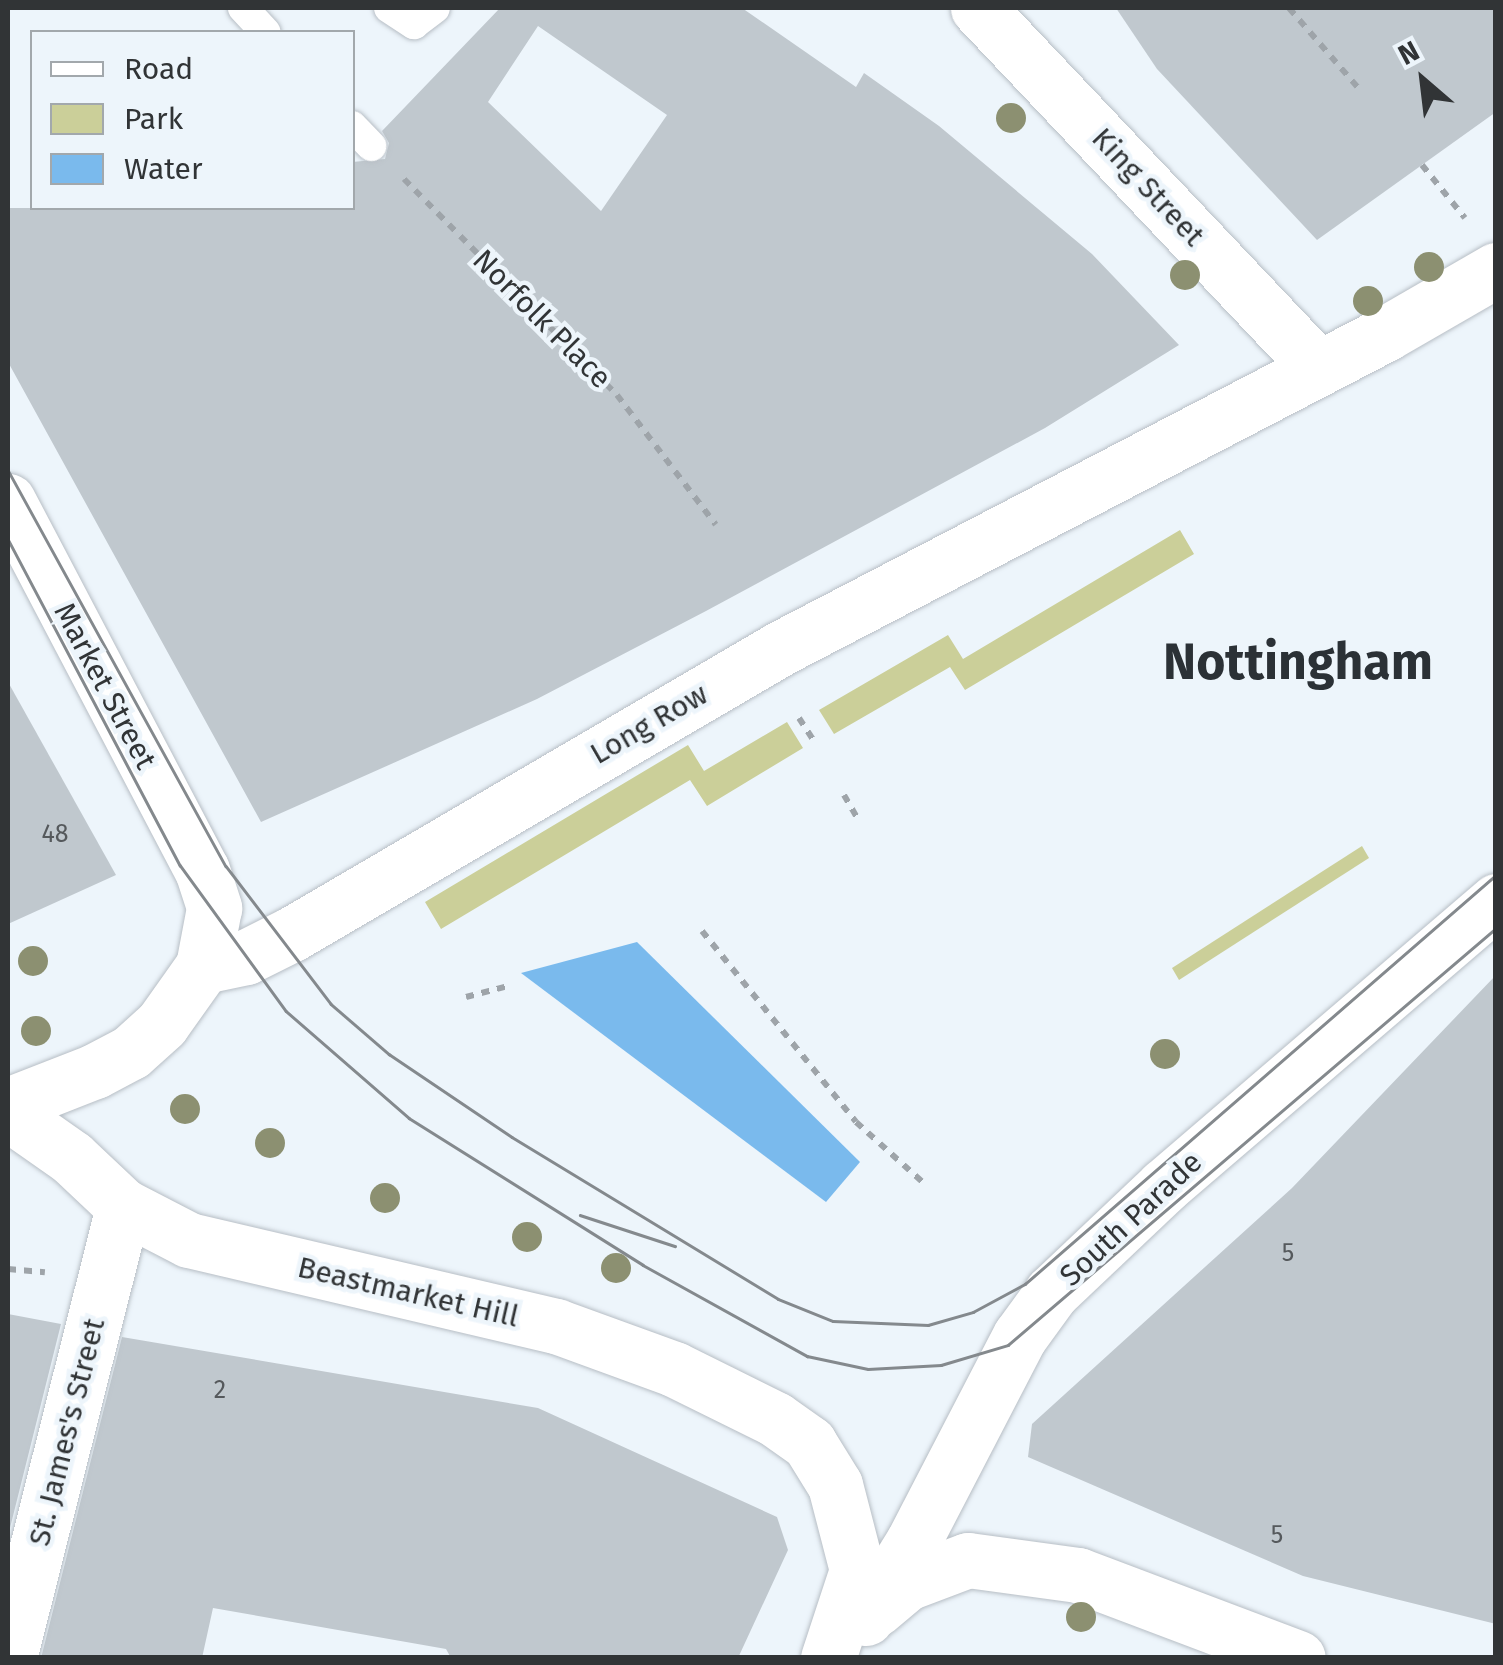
<!DOCTYPE html>
<html>
<head>
<meta charset="utf-8">
<style>
	body { margin:0 }
	#map { position:relative; width:1503px; height:1665px; overflow:hidden; background:#edf5fb; font-family:"Fira Sans",sans-serif }
	div>[style] { position:absolute }
	.green>* { inset:0; background:#cbcf99 }
	.water>* { inset:0; background:#7abaed }
	.building>* { inset:0; background:#c0c8ce }
	.path>* { height:6px; margin-top:-3px; transform-origin:0; background:repeating-linear-gradient(90deg,#9ea4a9 0 8px,transparent 0 16px) }
	.roads { filter:drop-shadow(0 0 2px #b7bec5) drop-shadow(0 0 2px #b7bec5) }
	.lane>* { height:30px; margin:-15px; padding:0 15px; transform-origin:15px; border-radius:15px; background:#fff }
	.street>* { height:55px; margin:-27.5px; padding:0 27.5px; transform-origin:27.5px; border-radius:27.5px; background:#fff }
	.secondary>* { height:55px; margin:-27.5px; padding:0 27.5px; transform-origin:27.5px; border-radius:27.5px; background:#fff }
	.tram>* { height:2.5px; margin:-1.25px; padding:0 1.25px; transform-origin:1.25px; border-radius:1.25px; background:#84898d }
	.trees>* { width:30px; height:30px; margin:-15px; border-radius:50%; background:#8c9071 }
	span { translate:-50% -50%; white-space:nowrap; text-align:center; line-height:1.15; -webkit-text-stroke:9px #edf5fb; paint-order:stroke }
	.number-label { font-size:25px; color:#55595c }
	.number-label span { -webkit-text-stroke-width:0 }
	.street-label { font-size:30px; color:#313436 }
	.town-label { font-size:50px; color:#2b3136; font-weight:700 }
	.frame { position:absolute; inset:0; border:10px solid #313436; pointer-events:none }
	.legend { position:absolute; left:30px; top:30px; width:325px; height:180px; box-sizing:border-box; background:#edf5fb; border:2px solid #a2a8ac; margin:0; padding:12px 18px; list-style:none; font-size:30px; color:#313436 }
	.legend li { display:flex; align-items:center; gap:20px; height:50px }
	.legend b { width:50px; border:2px solid #a2a8ac }
	.north { position:absolute; left:1373px; top:30px; width:100px; height:100px; -webkit-text-stroke:8px #edf5fb; paint-order:stroke; rotate:332deg; font-size:28px; font-weight:700; line-height:40px; text-align:center; color:#313436 }
	.north::after { content:''; display:block; margin:auto; width:35px; height:45px; background:#313436; clip-path:polygon(50% 0,100% 100%,50% 72%,0 100%) }
</style>
</head>
<body>
<div id="map">
	<div class="green">
		<div style="clip-path:polygon(1180px 530px,1194px 554px,965px 690px,950px 667px,834px 734px,819px 710px,948px 635px,963px 659px)"></div>
		<div style="clip-path:polygon(787px 722px,803px 748px,707px 806px,690px 780px,441px 929px,425px 902px,688px 745px,704px 771px)"></div>
		<div style="clip-path:polygon(1362px 846px,1369px 858px,1179px 980px,1172px 968px)"></div>
	</div>
	<div class="water">
		<div style="clip-path:polygon(637px 942px,860px 1162px,826px 1202px,521px 973px)"></div>
	</div>
	<div class="building">
		<div style="clip-path:polygon(evenodd,500px 8px,742px 8px,856px 87px,864px 73px,939px 126px,1092px 254px,1179px 345px,1045px 428px,706px 611px,537px 699px,261px 822px,8px 362px,8px 208px,352px 208px,352px 162px,385px 159px,389px 143px,382px 131px,500px 8px,538px 26px,667px 115px,601px 211px,488px 102px,538px 26px)"></div>
		<div style="clip-path:polygon(1116px 8px,1496px 8px,1496px 112px,1317px 240px,1157px 69px)"></div>
		<div style="clip-path:polygon(8px 682px,116px 875px,8px 924px)"></div>
		<div style="clip-path:polygon(1496px 975px,1496px 1624px,1303px 1576px,1028px 1457px,1032px 1424px,1292px 1188px)"></div>
		<div style="clip-path:polygon(8px 1314px,61px 1324px,8px 1536px)"></div>
		<div style="clip-path:polygon(122px 1337px,538px 1408px,777px 1517px,788px 1550px,738px 1658px,451px 1658px,446px 1649px,213px 1608px,202px 1658px,41px 1658px)"></div>
	</div>
	<div class="path">
		<div style="left:1289px;top:8px;width:108px;rotate:49.1deg"></div>
		<div style="left:1422px;top:165px;width:68px;rotate:50.9deg"></div>
		<div style="left:404px;top:179px;width:303px;rotate:45.4deg"></div>
		<div style="left:617px;top:395px;width:163px;rotate:52.7deg"></div>
		<div style="left:799px;top:718px;width:30px;rotate:57deg"></div>
		<div style="left:844px;top:795px;width:28px;rotate:60deg"></div>
		<div style="left:702px;top:931px;width:245px;rotate:51.1deg"></div>
		<div style="left:856px;top:1122px;width:94px;rotate:42deg"></div>
		<div style="left:466px;top:997px;width:43px;rotate:-14.7deg"></div>
		<div style="left:8px;top:1269px;width:37px;rotate:5deg"></div>
	</div>
	<div class="roads">
		<div class="lane">
			<div style="left:243px;top:8px;width:33px;rotate:47deg"></div>
			<div style="left:389px;top:8px;width:30px;rotate:33deg"></div>
			<div style="left:414px;top:24px;width:26px;rotate:-37deg"></div>
			<div style="left:352px;top:126px;width:28px;rotate:46deg"></div>
		</div>
		<div class="street">
			<div style="left:978px;top:8px;width:494px;rotate:46.6deg"></div>
			<div style="left:203px;top:966px;width:44px;rotate:-11.8deg"></div>
			<div style="left:246px;top:957px;width:51px;rotate:-26.6deg"></div>
			<div style="left:292px;top:934px;width:566px;rotate:-30.32deg"></div>
			<div style="left:781px;top:648px;width:681px;rotate:-27.47deg"></div>
			<div style="left:1385px;top:334px;width:128px;rotate:-30deg"></div>
			<div style="left:876px;top:1609px;width:40px;rotate:-40deg"></div>
			<div style="left:907px;top:1583px;width:65px;rotate:-20.7deg"></div>
			<div style="left:968px;top:1560px;width:111px;rotate:7.8deg"></div>
			<div style="left:1078px;top:1575px;width:235px;rotate:20.7deg"></div>
			<div style="left:866px;top:1618px;width:89px;rotate:-58.3deg"></div>
			<div style="left:913px;top:1542px;width:232px;rotate:-62.6deg"></div>
			<div style="left:1020px;top:1336px;width:54px;rotate:-54deg"></div>
			<div style="left:1052px;top:1292px;width:154px;rotate:-43.4deg"></div>
			<div style="left:1164px;top:1186px;width:438px;rotate:-40.6deg"></div>
			<div style="left:9px;top:1658px;width:466px;rotate:-75.8deg"></div>
		</div>
		<div class="secondary">
			<div style="left:8px;top:501px;width:417px;rotate:62.3deg"></div>
			<div style="left:202px;top:870px;width:40px;rotate:72deg"></div>
			<div style="left:214px;top:908px;width:59px;rotate:100.7deg"></div>
			<div style="left:203px;top:966px;width:71px;rotate:125.3deg"></div>
			<div style="left:162px;top:1024px;width:42px;rotate:137.9deg"></div>
			<div style="left:131px;top:1052px;width:41px;rotate:152.2deg"></div>
			<div style="left:95px;top:1071px;width:93px;rotate:158.7deg"></div>
			<div style="left:8px;top:1113px;width:78px;rotate:35.1deg"></div>
			<div style="left:72px;top:1158px;width:70px;rotate:43.3deg"></div>
			<div style="left:123px;top:1206px;width:74px;rotate:27.3deg"></div>
			<div style="left:189px;top:1240px;width:377px;rotate:13.2deg"></div>
			<div style="left:556px;top:1326px;width:126px;rotate:20deg"></div>
			<div style="left:674px;top:1369px;width:113px;rotate:26.3deg"></div>
			<div style="left:775px;top:1419px;width:42px;rotate:35.2deg"></div>
			<div style="left:809px;top:1443px;width:49px;rotate:58.2deg"></div>
			<div style="left:835px;top:1485px;width:88px;rotate:75.5deg"></div>
			<div style="left:857px;top:1570px;width:93px;rotate:108.2deg"></div>
		</div>
	</div>
	<div class="tram">
		<div style="left:8px;top:470px;width:452px;rotate:61.2deg"></div>
		<div style="left:226px;top:866px;width:173px;rotate:52.7deg"></div>
		<div style="left:331px;top:1004px;width:77px;rotate:40.8deg"></div>
		<div style="left:389px;top:1054px;width:148px;rotate:34deg"></div>
		<div style="left:512px;top:1137px;width:311px;rotate:31.3deg"></div>
		<div style="left:778px;top:1299px;width:59px;rotate:21.8deg"></div>
		<div style="left:833px;top:1321px;width:95px;rotate:2.4deg"></div>
		<div style="left:928px;top:1325px;width:47px;rotate:-16.1deg"></div>
		<div style="left:973px;top:1312px;width:59px;rotate:-28.3deg"></div>
		<div style="left:1025px;top:1284px;width:624px;rotate:-40.97deg"></div>
		<div style="left:8px;top:539px;width:369px;rotate:62.2deg"></div>
		<div style="left:180px;top:865px;width:180px;rotate:54deg"></div>
		<div style="left:286px;top:1011px;width:163px;rotate:41deg"></div>
		<div style="left:409px;top:1118px;width:276px;rotate:32.1deg"></div>
		<div style="left:643px;top:1265px;width:188px;rotate:29deg"></div>
		<div style="left:807px;top:1356px;width:62px;rotate:12deg"></div>
		<div style="left:868px;top:1369px;width:73px;rotate:-3.1deg"></div>
		<div style="left:941px;top:1365px;width:70px;rotate:-16.6deg"></div>
		<div style="left:1008px;top:1345px;width:642px;rotate:-40.51deg"></div>
		<div style="left:580px;top:1215px;width:100px;rotate:18.1deg"></div>
	</div>
	<div class="trees">
		<div style="left:1011px;top:118px"></div>
		<div style="left:1429px;top:267px"></div>
		<div style="left:1185px;top:275px"></div>
		<div style="left:1368px;top:301px"></div>
		<div style="left:33px;top:961px"></div>
		<div style="left:36px;top:1031px"></div>
		<div style="left:1165px;top:1054px"></div>
		<div style="left:185px;top:1109px"></div>
		<div style="left:270px;top:1143px"></div>
		<div style="left:385px;top:1198px"></div>
		<div style="left:527px;top:1237px"></div>
		<div style="left:616px;top:1268px"></div>
		<div style="left:1081px;top:1617px"></div>
	</div>
	<div class="number-label">
		<span style="left:55px;top:834px">48</span>
		<span style="left:1288px;top:1253px">5</span>
		<span style="left:220px;top:1390px">2</span>
		<span style="left:1277px;top:1535px">5</span>
	</div>
	<div class="street-label">
		<span style="left:1148px;top:187px;rotate:47deg">King Street</span>
		<span style="left:542px;top:319px;rotate:45deg">Norfolk Place</span>
		<span style="left:105px;top:686px;rotate:62deg">Market Street</span>
		<span style="left:649px;top:724px;rotate:-30deg">Long Row</span>
		<span style="left:1131px;top:1219px;rotate:-43deg">South Parade</span>
		<span style="left:408px;top:1292px;rotate:13deg">Beastmarket Hill</span>
		<span style="left:67px;top:1432px;rotate:-76deg">St. James's Street</span>
	</div>
	<div class="town-label">
		<span style="left:1298px;top:663px">Nottingham</span>
	</div>
	<div class="frame"></div>
	<ul class="legend">
	<li><b style="height:12px;background:#fff"></b>Road</li>
	<li><b style="height:28px;background:#cbcf99"></b>Park</li>
	<li><b style="height:28px;background:#7abaed"></b>Water</li>
	</ul>
	<div class="north">N</div>
</div>
</body>
</html>
